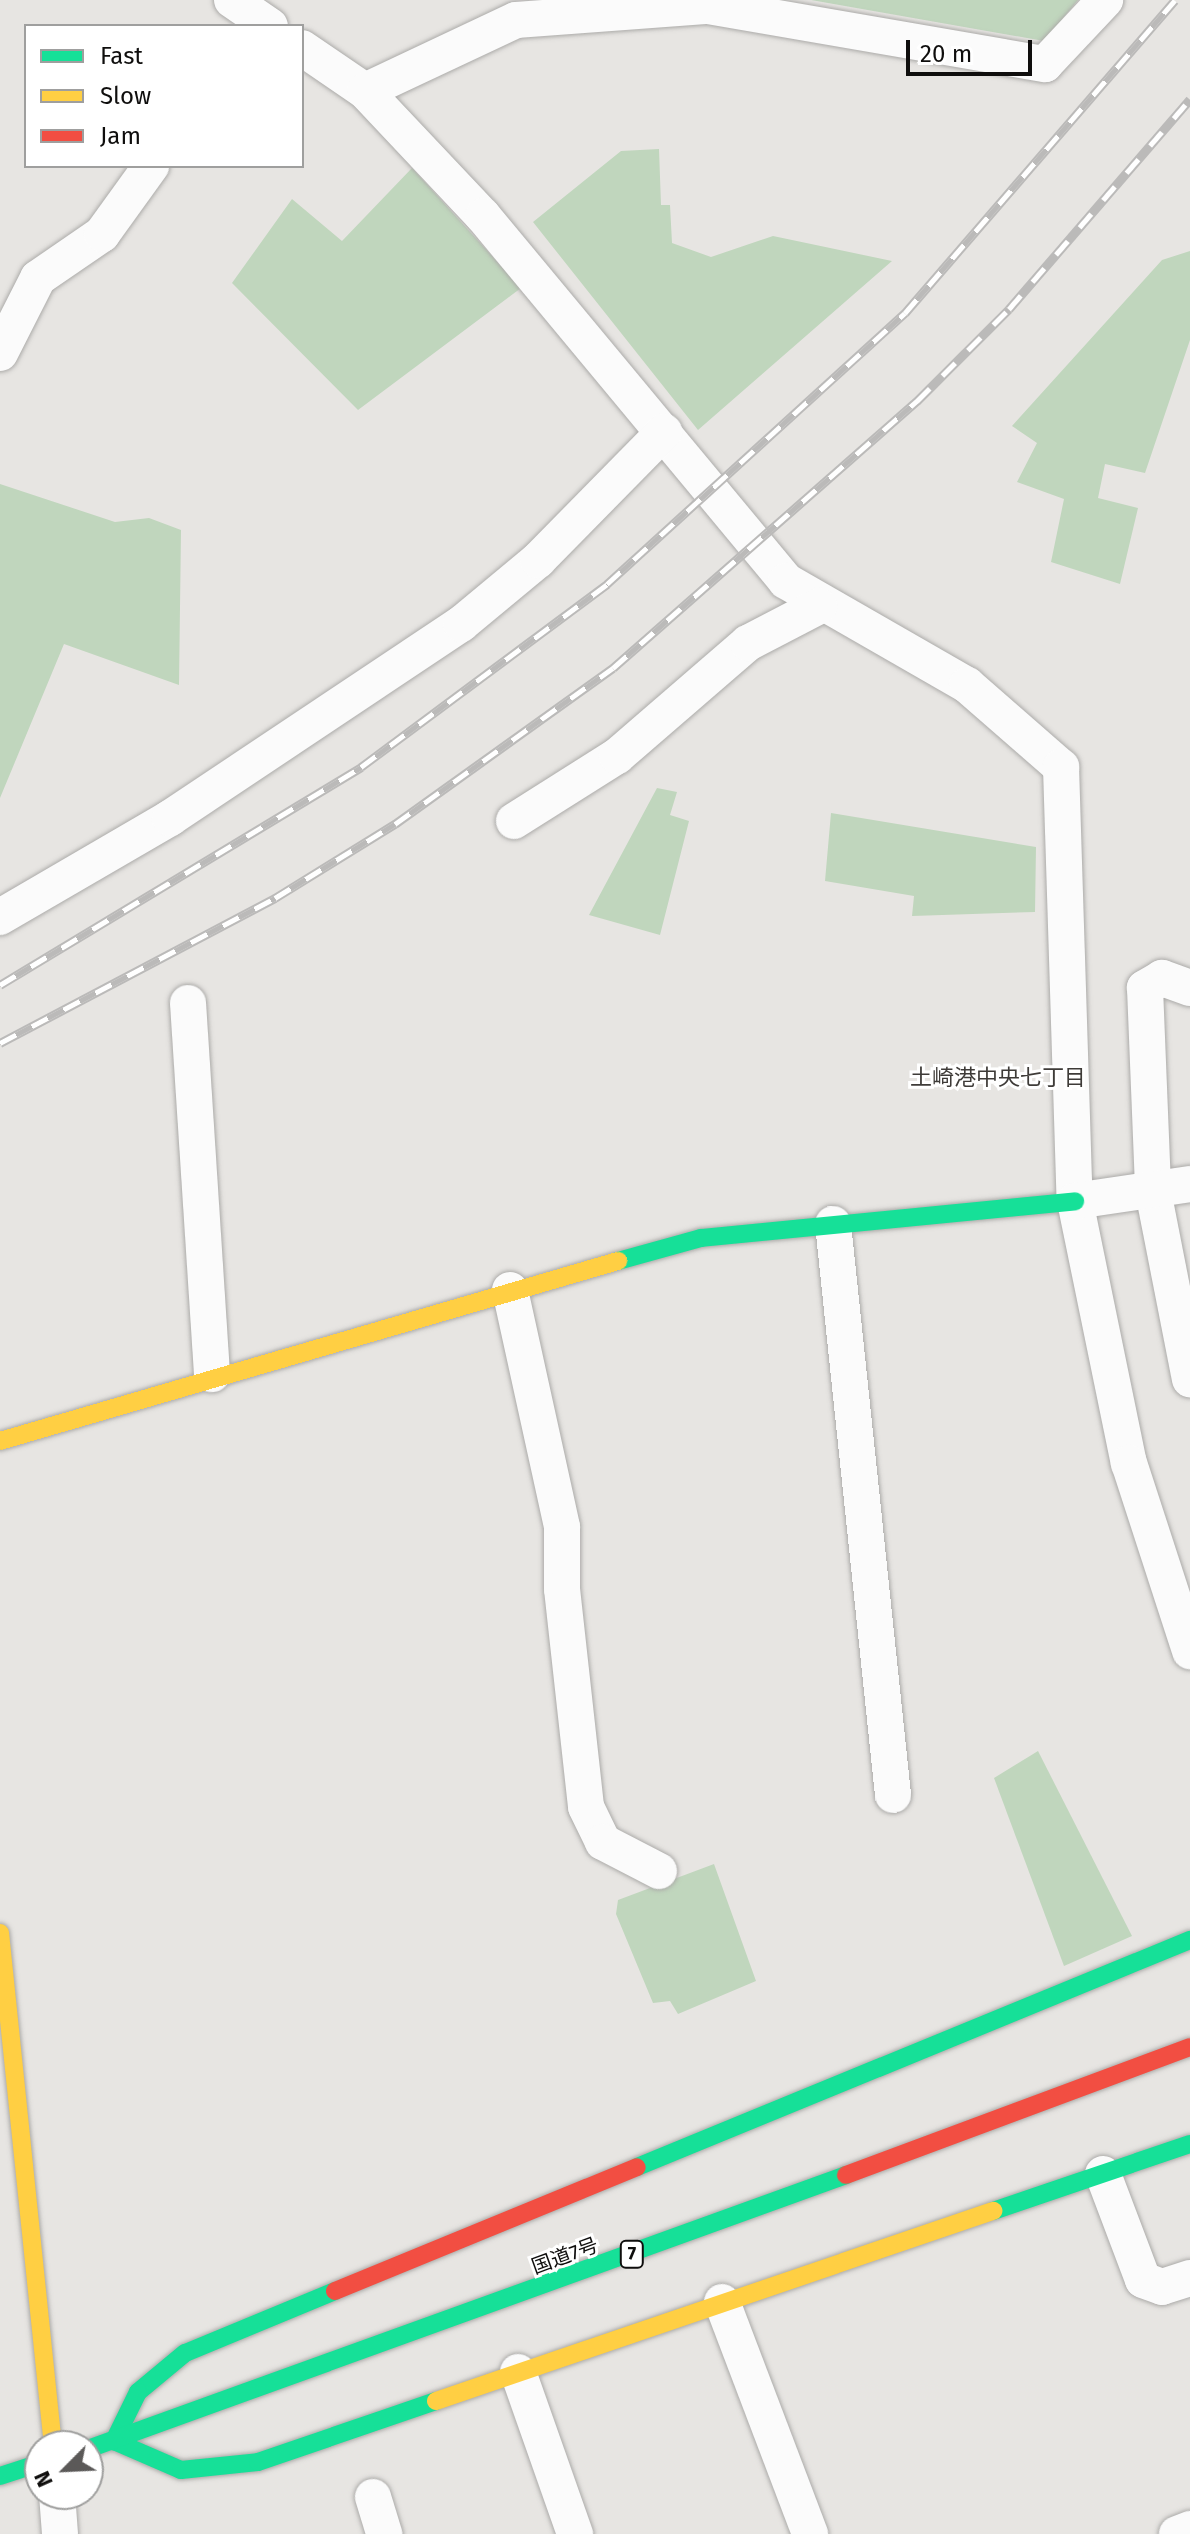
<!DOCTYPE html>
<html>
<head>
<meta charset="utf-8">
<style>
	body { margin:0 }
	#map { position:relative; width:1190px; height:2534px; overflow:hidden; background:#e7e5e2; font-family:"Fira Sans","Noto Sans JP",sans-serif }
	div>[style] { position:absolute }
	.green>* { inset:0; background:#c0d6bd }
	.roads { filter:drop-shadow(0 0 2px #acaba9) drop-shadow(0 0 2px #acaba9) }
	.street>* { height:36px; margin:-18px; padding:0 18px; transform-origin:18px; border-radius:18px; background:#fbfbfb }
	.fast>* { height:18px; margin:-9px; padding:0 9px; transform-origin:9px; border-radius:9px; background:#16e098 }
	.slow>* { height:18px; margin:-9px; padding:0 9px; transform-origin:9px; border-radius:9px; background:#ffcf43 }
	.jam>* { height:18px; margin:-9px; padding:0 9px; transform-origin:9px; border-radius:9px; background:#f24e42 }
	.rail>* { height:9px; margin-top:-4.5px; transform-origin:0; background:repeating-linear-gradient(90deg,#fff 0 18px,#bbbab9 0 36px); box-sizing:border-box; border-block:2px solid #bbbab9 }
	span { translate:-50% -50%; white-space:nowrap; text-align:center; line-height:1.15; -webkit-text-stroke:6px #fff; paint-order:stroke }
	.shield-label span { padding:2px 6px; background:#fff; border:2px solid; border-radius:6px; -webkit-text-stroke-width:0 }
	.shield-label { font-size:18px; color:#0f0e0d; font-weight:700 }
	.street-label { font-size:20px; color:#0f0e0d }
	.neighbourhood-label { font-size:22px; color:#3e3b38 }
	.legend { position:absolute; left:24px; top:24px; width:280px; height:144px; box-sizing:border-box; background:#fff; border:2px solid #9f9f9e; margin:0; padding:10px 14px; list-style:none; font-size:24px; color:#0f0e0d }
	.legend li { display:flex; align-items:center; gap:16px; height:40px }
	.legend b { width:40px; border:2px solid #9f9f9e }
	.north { position:absolute; left:24px; top:2430px; width:80px; height:80px; box-sizing:border-box; background:#fff; border:2px solid #9f9f9e; border-radius:50%; rotate:246deg; font-size:22px; font-weight:700; line-height:32px; text-align:center; color:#0f0e0d }
	.north::after { content:''; display:block; margin:auto; width:28px; height:36px; background:#5b5958; clip-path:polygon(50% 0,100% 100%,50% 72%,0 100%) }
	.scale { position:absolute; left:906px; top:40px; width:126px; height:36px; box-sizing:border-box; border:4px solid #0f0e0d; border-top:0; padding-left:10px; font-size:24px; line-height:28px; white-space:nowrap; color:#0f0e0d; -webkit-text-stroke:6px #fff; paint-order:stroke }
</style>
</head>
<body>
<div id="map">
	<div class="green">
		<div style="clip-path:polygon(811px 0,1078px 0,1044px 41px)"></div>
		<div style="clip-path:polygon(659px 149px,661px 205px,670px 205px,672px 243px,711px 257px,773px 236px,892px 261px,698px 430px,533px 222px,621px 151px)"></div>
		<div style="clip-path:polygon(412px 168px,521px 288px,358px 410px,232px 283px,292px 199px,342px 241px)"></div>
		<div style="clip-path:polygon(1190px 251px,1190px 340px,1145px 473px,1105px 464px,1098px 498px,1138px 508px,1120px 584px,1051px 562px,1064px 499px,1017px 482px,1037px 443px,1012px 426px,1162px 260px)"></div>
		<div style="clip-path:polygon(0 484px,115px 522px,149px 518px,181px 530px,179px 685px,64px 644px,0 798px)"></div>
		<div style="clip-path:polygon(657px 788px,677px 792px,670px 815px,689px 821px,660px 935px,589px 915px)"></div>
		<div style="clip-path:polygon(831px 813px,1036px 847px,1035px 912px,912px 916px,914px 896px,825px 881px)"></div>
		<div style="clip-path:polygon(1038px 1751px,1132px 1936px,1064px 1966px,994px 1778px)"></div>
		<div style="clip-path:polygon(714px 1864px,756px 1981px,678px 2014px,670px 2001px,653px 2003px,616px 1914px,618px 1900px)"></div>
	</div>
	<div class="roads">
		<div class="street">
			<div style="left:232px;top:0;width:46px;rotate:34.4deg"></div>
			<div style="left:302px;top:48px;width:76px;rotate:34.3deg"></div>
			<div style="left:365px;top:91px;width:172px;rotate:46.7deg"></div>
			<div style="left:483px;top:216px;width:474px;rotate:50.3deg"></div>
			<div style="left:786px;top:581px;width:209px;rotate:29.9deg"></div>
			<div style="left:967px;top:685px;width:125px;rotate:41.1deg"></div>
			<div style="left:1061px;top:767px;width:434px;rotate:88.2deg"></div>
			<div style="left:1075px;top:1201px;width:268px;rotate:78.4deg"></div>
			<div style="left:1129px;top:1463px;width:198px;rotate:72deg"></div>
			<div style="left:365px;top:91px;width:167px;rotate:-25.2deg"></div>
			<div style="left:516px;top:20px;width:193px;rotate:-4.2deg"></div>
			<div style="left:708px;top:6px;width:342px;rotate:9.8deg"></div>
			<div style="left:1045px;top:64px;width:88px;rotate:-46.8deg"></div>
			<div style="left:0;top:353px;width:84px;rotate:-63.1deg"></div>
			<div style="left:38px;top:278px;width:78px;rotate:-34.5deg"></div>
			<div style="left:102px;top:234px;width:84px;rotate:-54.2deg"></div>
			<div style="left:514px;top:821px;width:122px;rotate:-32.3deg"></div>
			<div style="left:617px;top:756px;width:173px;rotate:-40.8deg"></div>
			<div style="left:748px;top:643px;width:80px;rotate:-27.5deg"></div>
			<div style="left:0;top:917px;width:197px;rotate:-30.2deg"></div>
			<div style="left:170px;top:818px;width:350px;rotate:-33.7deg"></div>
			<div style="left:461px;top:624px;width:100px;rotate:-39.7deg"></div>
			<div style="left:538px;top:560px;width:180px;rotate:-45.5deg"></div>
			<div style="left:1190px;top:988px;width:30px;rotate:-160deg"></div>
			<div style="left:1162px;top:978px;width:20px;rotate:150deg"></div>
			<div style="left:1145px;top:988px;width:203px;rotate:87.7deg"></div>
			<div style="left:1153px;top:1191px;width:192px;rotate:78.9deg"></div>
			<div style="left:188px;top:1003px;width:372px;rotate:86.3deg"></div>
			<div style="left:1075px;top:1201px;width:116px;rotate:-8.4deg"></div>
			<div style="left:833px;top:1224px;width:574px;rotate:84deg"></div>
			<div style="left:510px;top:1290px;width:243px;rotate:77.6deg"></div>
			<div style="left:562px;top:1527px;width:62px;rotate:90deg"></div>
			<div style="left:562px;top:1589px;width:219px;rotate:83.7deg"></div>
			<div style="left:586px;top:1807px;width:39px;rotate:64deg"></div>
			<div style="left:603px;top:1842px;width:63px;rotate:27.4deg"></div>
			<div style="left:1103px;top:2174px;width:113px;rotate:69.3deg"></div>
			<div style="left:1143px;top:2280px;width:20px;rotate:20deg"></div>
			<div style="left:1162px;top:2287px;width:29px;rotate:-18deg"></div>
			<div style="left:722px;top:2302px;width:248px;rotate:69.2deg"></div>
			<div style="left:518px;top:2372px;width:172px;rotate:70.6deg"></div>
			<div style="left:57px;top:2494px;width:40px;rotate:85.7deg"></div>
			<div style="left:373px;top:2497px;width:39px;rotate:73deg"></div>
			<div style="left:1177px;top:2534px;width:14px;rotate:-21deg"></div>
		</div>
		<div class="fast">
			<div style="left:618px;top:1261px;width:86px;rotate:-15.5deg"></div>
			<div style="left:701px;top:1238px;width:376px;rotate:-5.6deg"></div>
			<div style="left:637px;top:2167px;width:598px;rotate:-22.32deg"></div>
			<div style="left:993px;top:2211px;width:208px;rotate:-18.8deg"></div>
			<div style="left:335px;top:2291px;width:162px;rotate:157.5deg"></div>
			<div style="left:185px;top:2353px;width:61px;rotate:140.3deg"></div>
			<div style="left:138px;top:2392px;width:55px;rotate:116.1deg"></div>
			<div style="left:114px;top:2441px;width:73px;rotate:23.4deg"></div>
			<div style="left:181px;top:2470px;width:77px;rotate:-5.9deg"></div>
			<div style="left:258px;top:2462px;width:188px;rotate:-18.9deg"></div>
			<div style="left:88px;top:2449px;width:806px;rotate:-19.87deg"></div>
			<div style="left:0;top:2476px;width:42px;rotate:-18deg"></div>
		</div>
		<div class="slow">
			<div style="left:0;top:1441px;width:644px;rotate:-16.24deg"></div>
			<div style="left:0;top:1933px;width:516px;rotate:84.1deg"></div>
			<div style="left:436px;top:2401px;width:589px;rotate:-18.84deg"></div>
		</div>
		<div class="jam">
			<div style="left:846px;top:2175px;width:367px;rotate:-20.4deg"></div>
			<div style="left:335px;top:2291px;width:326px;rotate:-22.3deg"></div>
		</div>
	</div>
	<div class="rail">
		<div style="left:0;top:985px;width:422px;rotate:-31.1deg"></div>
		<div style="left:361px;top:767px;width:307px;rotate:-36.6deg"></div>
		<div style="left:607px;top:584px;width:403px;rotate:-42.3deg"></div>
		<div style="left:905px;top:313px;width:413px;rotate:-49.2deg"></div>
		<div style="left:0;top:1043px;width:311px;rotate:-27.8deg"></div>
		<div style="left:275px;top:898px;width:141px;rotate:-31.7deg"></div>
		<div style="left:395px;top:824px;width:268px;rotate:-35.6deg"></div>
		<div style="left:613px;top:668px;width:405px;rotate:-41.3deg"></div>
		<div style="left:917px;top:401px;width:130px;rotate:-45deg"></div>
		<div style="left:1009px;top:309px;width:277px;rotate:-49.2deg"></div>
	</div>
	<div class="shield-label">
		<span style="left:632px;top:2254px">7</span>
	</div>
	<div class="street-label">
		<span style="left:565px;top:2256px;rotate:-20deg">国道7号</span>
	</div>
	<div class="neighbourhood-label">
		<span style="left:998px;top:1078px">土崎港中央七丁目</span>
	</div>
	<ul class="legend">
	<li><b style="height:10px;background:#16e098"></b>Fast</li>
	<li><b style="height:10px;background:#ffcf43"></b>Slow</li>
	<li><b style="height:10px;background:#f24e42"></b>Jam</li>
	</ul>
	<div class="north">N</div>
	<div class="scale">20 m</div>
</div>
</body>
</html>
